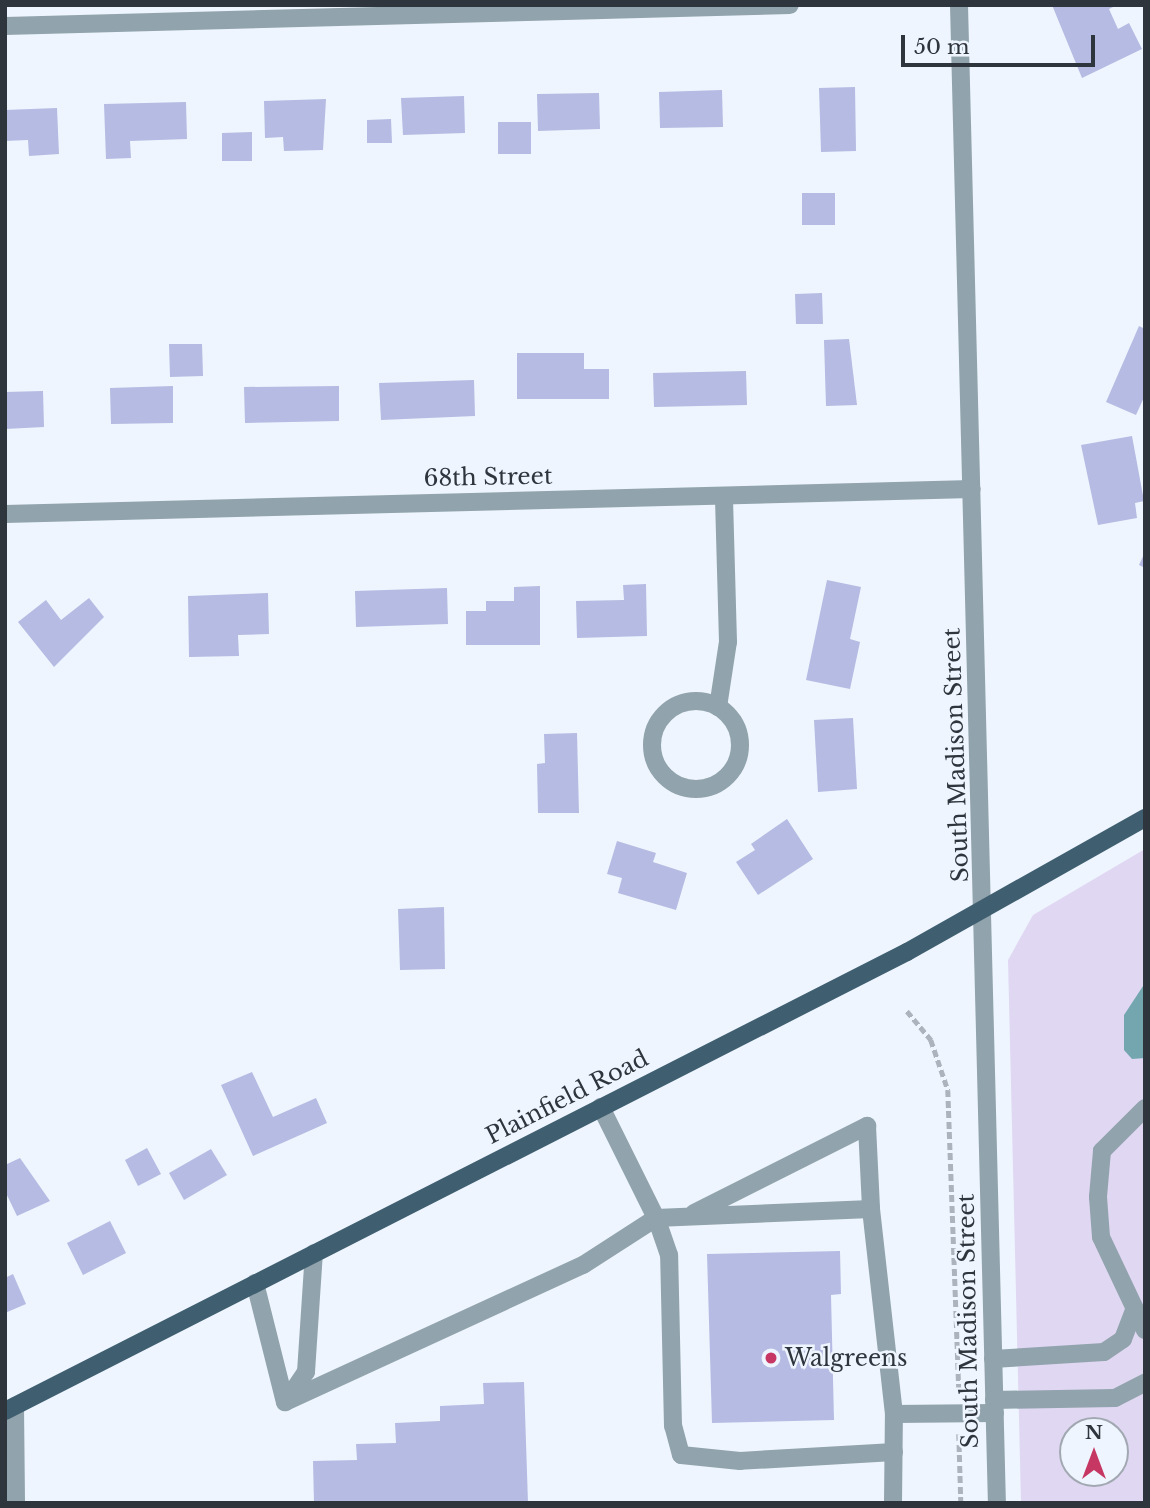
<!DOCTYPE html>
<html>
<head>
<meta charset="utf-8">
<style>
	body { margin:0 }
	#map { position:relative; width:1150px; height:1508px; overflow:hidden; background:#eef5fe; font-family:"Libre Baskerville",serif }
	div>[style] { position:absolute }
	.green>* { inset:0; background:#e0d7f3 }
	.water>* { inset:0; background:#74a6af }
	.building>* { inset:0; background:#b5bbe2 }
	.path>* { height:4.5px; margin-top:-2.25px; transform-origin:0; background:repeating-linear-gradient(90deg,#acb3bc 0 7px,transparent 0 10.5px) }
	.minor>* { height:18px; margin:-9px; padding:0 9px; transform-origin:9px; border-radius:9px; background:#91a3ac }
	.minor>.ring { margin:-9px; padding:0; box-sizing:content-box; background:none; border:18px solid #91a3ac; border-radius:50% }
	.major>* { height:18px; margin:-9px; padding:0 9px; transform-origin:9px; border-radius:9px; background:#3f5f70 }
	.dots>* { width:19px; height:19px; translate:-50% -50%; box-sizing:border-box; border:4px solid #eef5fe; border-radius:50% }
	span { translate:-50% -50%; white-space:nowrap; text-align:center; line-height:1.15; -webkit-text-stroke:5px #eef5fe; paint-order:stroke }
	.street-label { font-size:23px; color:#2f353d }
	.poi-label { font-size:23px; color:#2f353d }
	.left { translate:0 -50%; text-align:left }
	.frame { position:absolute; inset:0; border:7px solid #2f353d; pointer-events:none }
	.north { position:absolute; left:1059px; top:1417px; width:70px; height:70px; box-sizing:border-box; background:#eef5fe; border:2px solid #a2a8b1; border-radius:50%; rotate:0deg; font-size:19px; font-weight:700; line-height:28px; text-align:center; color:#2f353d }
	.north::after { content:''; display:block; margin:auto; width:24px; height:32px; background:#c63863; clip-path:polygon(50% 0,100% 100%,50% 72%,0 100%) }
	.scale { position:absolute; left:901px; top:35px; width:194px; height:32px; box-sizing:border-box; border:4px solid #2f353d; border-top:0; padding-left:9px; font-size:21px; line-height:24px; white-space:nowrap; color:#2f353d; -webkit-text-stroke:5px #eef5fe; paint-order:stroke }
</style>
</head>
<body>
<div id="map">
	<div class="green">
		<div style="clip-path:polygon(evenodd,1145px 849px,1145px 1503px,1021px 1503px,1008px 960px,1033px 915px,1145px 849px,1073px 1431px,1115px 1431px,1115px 1473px,1073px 1473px,1073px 1431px)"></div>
	</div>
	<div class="water">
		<div style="clip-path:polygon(1145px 983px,1145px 1058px,1132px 1059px,1124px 1050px,1124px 1015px)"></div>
	</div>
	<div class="building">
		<div style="clip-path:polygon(1052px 5px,1117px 5px,1109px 9px,1118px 29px,1129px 23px,1142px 49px,1082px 78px)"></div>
		<div style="clip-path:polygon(855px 87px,856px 151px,821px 152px,819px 88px)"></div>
		<div style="clip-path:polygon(722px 90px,723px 127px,660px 128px,659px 92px)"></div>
		<div style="clip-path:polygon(599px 93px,600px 129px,538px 131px,537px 94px)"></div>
		<div style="clip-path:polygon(464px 96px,465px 133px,403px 135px,401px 98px)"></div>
		<div style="clip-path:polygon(326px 99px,323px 150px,284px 151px,283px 137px,265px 138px,264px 101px)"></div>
		<div style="clip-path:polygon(186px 102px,187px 139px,130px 141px,131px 158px,106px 159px,104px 104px)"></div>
		<div style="clip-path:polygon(57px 108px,59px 154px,29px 156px,28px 140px,5px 141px,5px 110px)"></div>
		<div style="clip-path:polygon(391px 119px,392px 143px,367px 143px,367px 120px)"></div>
		<div style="clip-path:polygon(498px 122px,531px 122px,531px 154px,498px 154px)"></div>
		<div style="clip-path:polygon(252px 132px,252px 161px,222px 161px,222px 133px)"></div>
		<div style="clip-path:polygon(802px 193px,835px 193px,835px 225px,802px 225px)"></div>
		<div style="clip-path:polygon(822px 293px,823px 324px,796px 324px,795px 294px)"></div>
		<div style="clip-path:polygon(1139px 326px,1145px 329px,1145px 395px,1136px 415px,1106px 402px)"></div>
		<div style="clip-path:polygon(849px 339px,857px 405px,826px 406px,824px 340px)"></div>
		<div style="clip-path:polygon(169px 344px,202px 344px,203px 376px,170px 377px)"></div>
		<div style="clip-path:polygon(517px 353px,584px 353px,584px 369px,609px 369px,609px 399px,517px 399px)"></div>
		<div style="clip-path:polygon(746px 371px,747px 405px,654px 407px,653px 373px)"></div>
		<div style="clip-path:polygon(474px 380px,475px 416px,381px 420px,379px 383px)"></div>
		<div style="clip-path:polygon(173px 386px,173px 423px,111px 424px,110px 388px)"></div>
		<div style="clip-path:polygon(339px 386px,339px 421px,245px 423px,244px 387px)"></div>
		<div style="clip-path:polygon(43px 391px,44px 427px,5px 429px,5px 392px)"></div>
		<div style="clip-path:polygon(1132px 436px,1144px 501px,1135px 503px,1137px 518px,1098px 525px,1081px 445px)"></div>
		<div style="clip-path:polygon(1145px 552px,1145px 568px,1139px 565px)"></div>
		<div style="clip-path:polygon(827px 580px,861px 587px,850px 639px,860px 642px,850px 689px,806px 680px)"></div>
		<div style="clip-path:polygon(646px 584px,647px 636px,577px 638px,576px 601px,624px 600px,623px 585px)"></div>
		<div style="clip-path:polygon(540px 586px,540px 645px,466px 645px,466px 611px,486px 611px,486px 601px,514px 601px,514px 587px)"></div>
		<div style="clip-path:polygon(447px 588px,448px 624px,356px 627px,355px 591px)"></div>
		<div style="clip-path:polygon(268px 593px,269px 634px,238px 635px,239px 656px,189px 657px,188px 596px)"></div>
		<div style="clip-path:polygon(89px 598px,104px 617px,54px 667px,18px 622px,46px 600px,61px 620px)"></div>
		<div style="clip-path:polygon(853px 718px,857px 789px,818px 792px,814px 720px)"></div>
		<div style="clip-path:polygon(577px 733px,579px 813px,538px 813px,537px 764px,545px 763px,544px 734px)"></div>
		<div style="clip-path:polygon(787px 819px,813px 859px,758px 895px,736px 862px,755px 850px,751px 844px)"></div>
		<div style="clip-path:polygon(617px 841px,656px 853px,653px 862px,687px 873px,676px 910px,618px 893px,622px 878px,607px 874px)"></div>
		<div style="clip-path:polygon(444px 907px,445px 969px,400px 970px,398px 909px)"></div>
		<div style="clip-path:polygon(252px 1072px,273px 1117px,316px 1098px,327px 1123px,253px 1156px,221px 1085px)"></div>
		<div style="clip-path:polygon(147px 1148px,161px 1174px,138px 1186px,125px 1160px)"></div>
		<div style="clip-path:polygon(211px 1149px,227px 1175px,184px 1200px,169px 1173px)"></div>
		<div style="clip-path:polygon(20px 1158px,50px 1201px,17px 1216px,5px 1191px,5px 1165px)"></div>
		<div style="clip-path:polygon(110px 1221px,126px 1253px,83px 1275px,67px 1243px)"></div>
		<div style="clip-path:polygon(840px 1251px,841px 1294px,831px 1295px,834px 1420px,712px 1423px,707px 1254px)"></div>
		<div style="clip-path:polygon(13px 1274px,26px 1304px,5px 1313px,5px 1278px)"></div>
		<div style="clip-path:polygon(524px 1382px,528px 1503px,314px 1503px,313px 1461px,357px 1460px,356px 1444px,396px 1443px,395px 1423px,440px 1421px,440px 1406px,484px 1404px,483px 1383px)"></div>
	</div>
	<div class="path">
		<div style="left:907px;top:1011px;width:38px;rotate:50deg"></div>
		<div style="left:931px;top:1040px;width:53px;rotate:71.2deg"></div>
		<div style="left:948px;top:1090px;width:303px;rotate:87.9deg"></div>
		<div style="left:959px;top:1434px;width:69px;rotate:88.3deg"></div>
	</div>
	<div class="minor">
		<div style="left:959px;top:5px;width:1498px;rotate:88.55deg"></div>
		<div style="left:5px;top:26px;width:785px;rotate:-1.53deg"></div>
		<div style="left:5px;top:514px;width:967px;rotate:-1.48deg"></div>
		<div class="ring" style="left:652px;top:701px;width:70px;height:70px"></div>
		<div style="left:718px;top:707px;width:66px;rotate:-81.3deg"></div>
		<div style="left:728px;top:642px;width:146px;rotate:-91.6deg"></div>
		<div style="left:1145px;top:1108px;width:61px;rotate:135deg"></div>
		<div style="left:1102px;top:1151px;width:46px;rotate:95deg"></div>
		<div style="left:1098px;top:1197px;width:40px;rotate:85.7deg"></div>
		<div style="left:1101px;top:1237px;width:103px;rotate:64.7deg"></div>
		<div style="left:694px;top:1213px;width:194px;rotate:-26.7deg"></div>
		<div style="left:867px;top:1126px;width:83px;rotate:87.2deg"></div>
		<div style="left:255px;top:1283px;width:123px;rotate:75.9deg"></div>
		<div style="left:993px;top:1359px;width:111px;rotate:-3.6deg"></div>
		<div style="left:1104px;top:1352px;width:23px;rotate:-34deg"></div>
		<div style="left:1123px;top:1339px;width:30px;rotate:-69deg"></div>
		<div style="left:287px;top:1400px;width:34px;rotate:-56deg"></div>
		<div style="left:306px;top:1372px;width:119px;rotate:-86.2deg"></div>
		<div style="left:994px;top:1400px;width:121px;rotate:-0.9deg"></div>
		<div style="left:1115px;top:1398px;width:34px;rotate:-27deg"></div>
		<div style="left:285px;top:1402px;width:328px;rotate:-24.7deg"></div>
		<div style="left:583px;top:1265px;width:87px;rotate:-32.8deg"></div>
		<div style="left:656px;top:1218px;width:124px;rotate:-116.4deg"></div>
		<div style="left:15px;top:1406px;width:97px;rotate:89.4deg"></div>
		<div style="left:894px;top:1452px;width:154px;rotate:176.7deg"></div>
		<div style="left:740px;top:1461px;width:59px;rotate:-174.2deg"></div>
		<div style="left:681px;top:1455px;width:30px;rotate:-105deg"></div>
		<div style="left:673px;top:1426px;width:171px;rotate:-91.3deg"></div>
		<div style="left:669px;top:1255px;width:39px;rotate:-109deg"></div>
		<div style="left:656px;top:1218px;width:215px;rotate:-2.4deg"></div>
		<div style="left:871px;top:1209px;width:206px;rotate:83.6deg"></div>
		<div style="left:893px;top:1503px;width:89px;rotate:-89.4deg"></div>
		<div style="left:894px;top:1414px;width:101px;rotate:-0.6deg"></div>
	</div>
	<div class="major">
		<div style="left:5px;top:1411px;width:1012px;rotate:-26.97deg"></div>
		<div style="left:907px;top:952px;width:273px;rotate:-29.4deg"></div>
	</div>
	<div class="dots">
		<div style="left:771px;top:1358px;background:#c63863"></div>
	</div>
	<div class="street-label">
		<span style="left:488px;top:477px;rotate:-1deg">68th Street</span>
		<span style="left:956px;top:755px;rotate:-92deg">South Madison Street</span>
		<span style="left:567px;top:1097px;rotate:-27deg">Plainfield Road</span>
		<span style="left:968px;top:1321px;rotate:-91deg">South Madison Street</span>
	</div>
	<div class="poi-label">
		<span class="left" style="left:785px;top:1358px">Walgreens</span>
	</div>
	<div class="frame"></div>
	<div class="north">N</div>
	<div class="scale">50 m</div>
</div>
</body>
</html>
